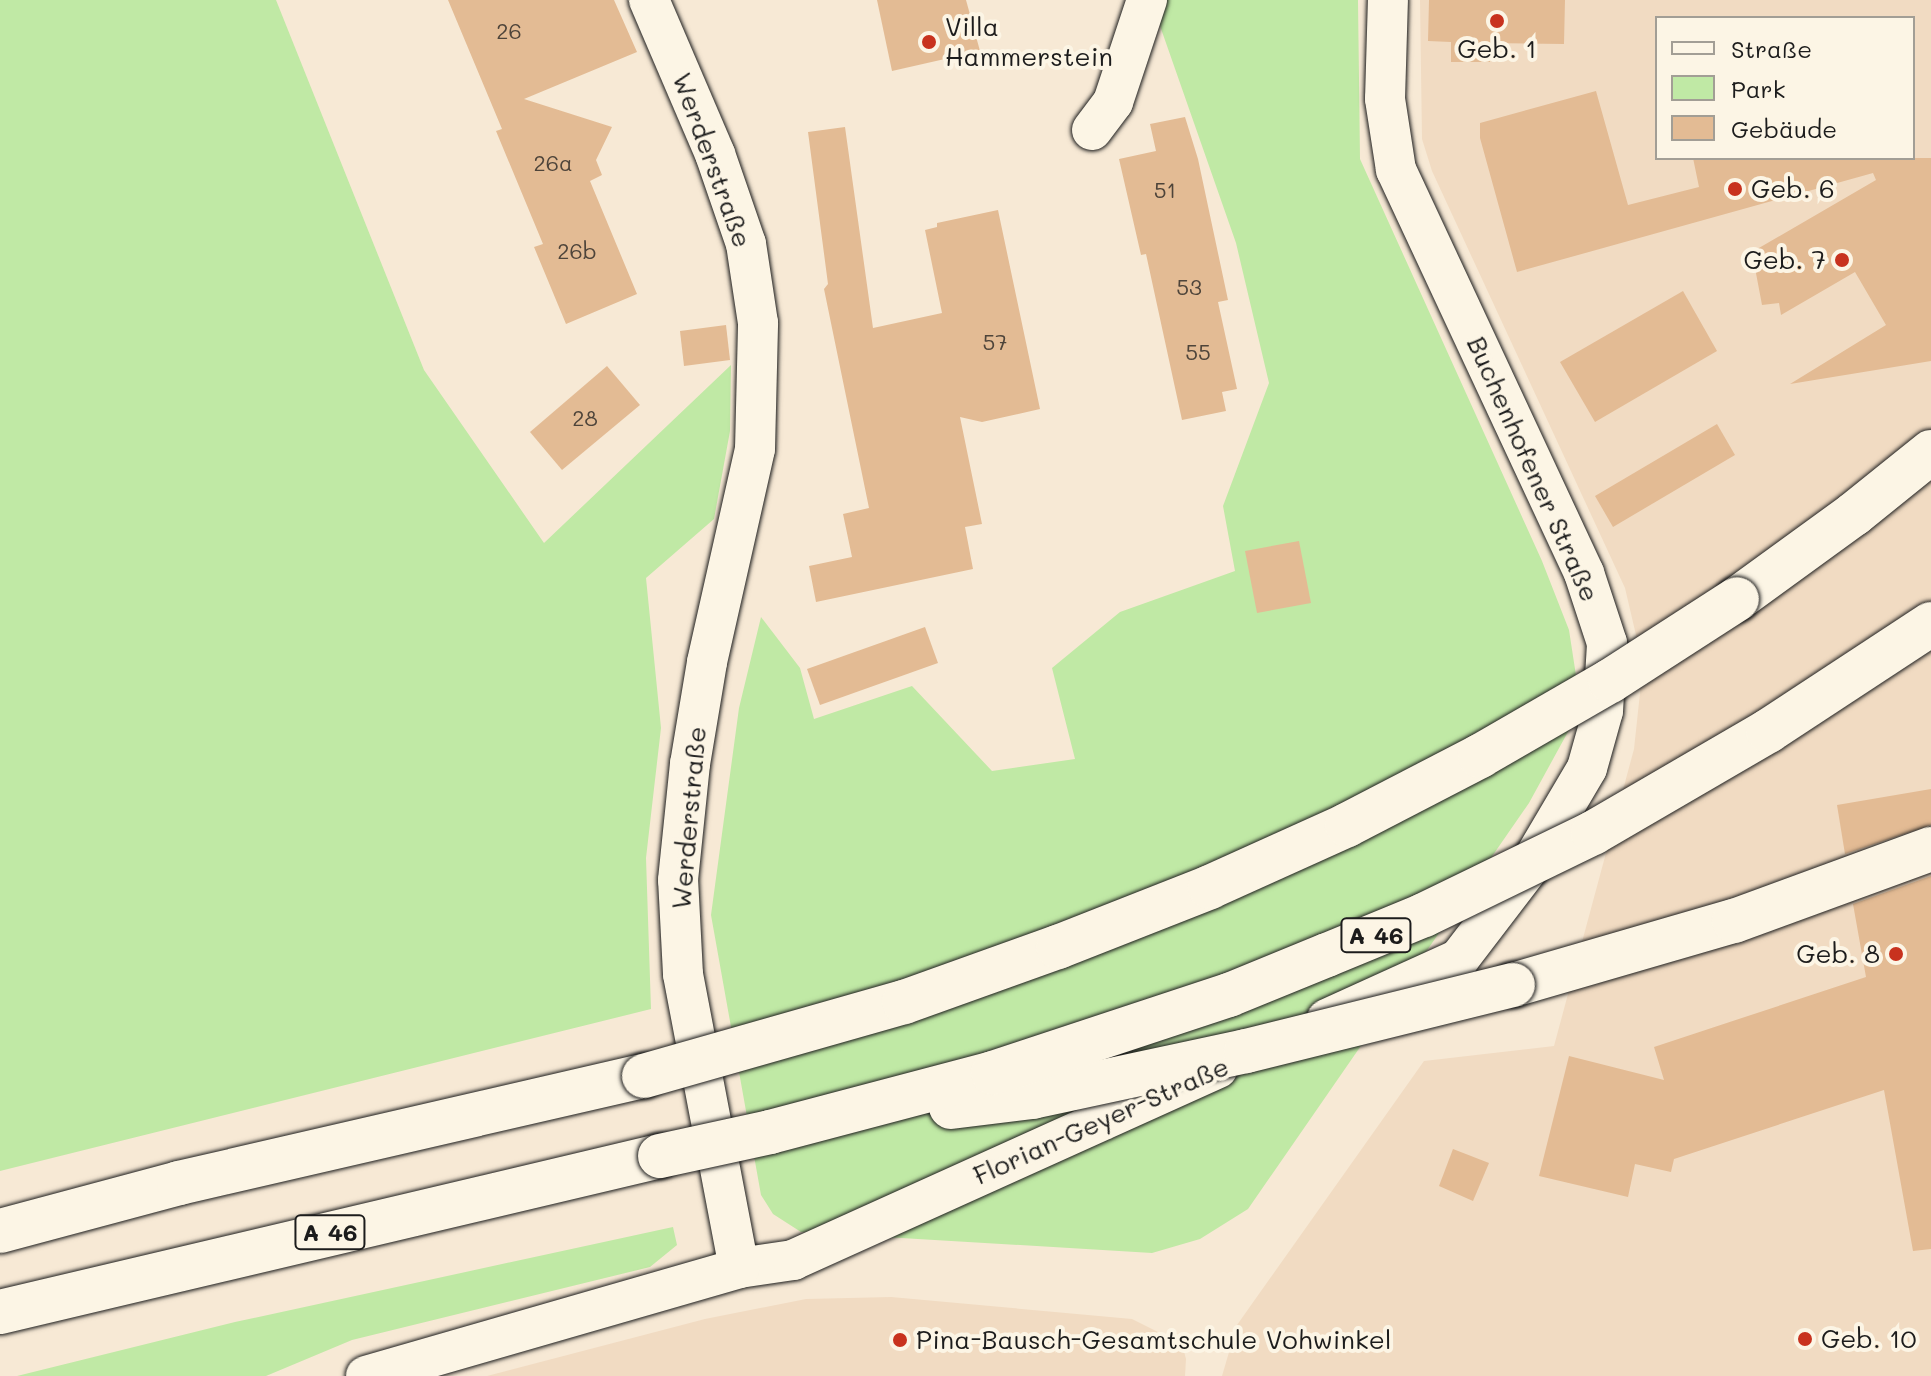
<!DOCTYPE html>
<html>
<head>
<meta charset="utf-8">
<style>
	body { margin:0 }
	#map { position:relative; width:1931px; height:1376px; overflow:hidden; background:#f7e9d5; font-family:Mali,sans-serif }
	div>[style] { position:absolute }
	.built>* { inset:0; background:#f1dbc2 }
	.green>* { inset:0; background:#c0e9a5 }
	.building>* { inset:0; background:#e3bb94 }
	.roads { filter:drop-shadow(0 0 2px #1c1c1c) drop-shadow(0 0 2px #1c1c1c) }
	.minor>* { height:40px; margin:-20px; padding:0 20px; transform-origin:20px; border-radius:20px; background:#fcf5e5 }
	.highway>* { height:44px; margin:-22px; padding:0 22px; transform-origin:22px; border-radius:22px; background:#fcf5e5 }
	.bridges { filter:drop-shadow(0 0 2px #1c1c1c) drop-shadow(0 0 2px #1c1c1c) }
	.highway-bridge>* { height:44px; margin:-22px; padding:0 22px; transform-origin:22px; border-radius:22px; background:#fcf5e5 }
	.dots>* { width:22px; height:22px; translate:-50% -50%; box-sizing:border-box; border:4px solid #fcf5e5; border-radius:50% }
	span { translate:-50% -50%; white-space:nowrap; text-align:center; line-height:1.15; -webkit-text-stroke:8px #fcf5e5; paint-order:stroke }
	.number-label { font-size:22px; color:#4e443a }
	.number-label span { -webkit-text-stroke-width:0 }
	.shield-label span { padding:2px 6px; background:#fcf5e5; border:2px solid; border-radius:6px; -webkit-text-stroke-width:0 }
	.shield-label { font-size:24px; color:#1c1c1c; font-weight:700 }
	.poi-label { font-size:26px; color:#1c1c1c }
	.left { translate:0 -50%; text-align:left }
	.right { translate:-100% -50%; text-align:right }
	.street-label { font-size:26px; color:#1c1c1c }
	.legend { position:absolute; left:1655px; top:16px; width:260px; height:144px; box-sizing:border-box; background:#fcf5e5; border:2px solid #a29e95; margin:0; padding:10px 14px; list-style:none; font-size:24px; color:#1c1c1c }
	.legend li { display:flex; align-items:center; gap:16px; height:40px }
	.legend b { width:40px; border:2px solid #a29e95 }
</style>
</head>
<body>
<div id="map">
	<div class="built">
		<div style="clip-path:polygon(evenodd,1420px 0,1931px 0,1931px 1376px,1222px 1376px,1237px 1325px,1424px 1061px,1554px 1046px,1634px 749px,1643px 665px,1625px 588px,1432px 171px,1422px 139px,1420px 0,1657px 18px,1913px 18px,1913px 158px,1657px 158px,1657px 18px)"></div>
		<div style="clip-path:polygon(891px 1297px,1132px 1319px,1182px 1344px,1186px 1359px,1185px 1376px,487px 1376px,705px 1319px,806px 1299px)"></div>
	</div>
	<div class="green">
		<div style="clip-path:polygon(0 0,276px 0,424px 370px,544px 543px,731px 365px,730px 431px,714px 519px,646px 578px,661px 728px,646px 858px,651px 1009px,0 1171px)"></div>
		<div style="clip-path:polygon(1166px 0,1358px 0,1360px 159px,1542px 561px,1569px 630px,1581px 708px,1529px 803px,1248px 1209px,1200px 1239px,1152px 1253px,801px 1232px,773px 1214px,761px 1195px,711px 915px,739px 708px,761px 617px,800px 668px,814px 719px,912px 686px,992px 771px,1075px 759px,1052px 668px,1120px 612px,1235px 571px,1223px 506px,1269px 383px,1236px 243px,1159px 23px)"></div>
		<div style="clip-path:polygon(673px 1227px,677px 1245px,650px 1267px,352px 1340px,266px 1376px,17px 1376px,235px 1322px)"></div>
	</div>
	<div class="building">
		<div style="clip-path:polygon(448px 0,614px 0,637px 52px,524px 99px,612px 127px,596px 160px,602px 175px,590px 181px,637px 294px,566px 324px,534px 247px,543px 244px,496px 131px,502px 129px)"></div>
		<div style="clip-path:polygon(877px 0,966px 0,980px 51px,892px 71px)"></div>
		<div style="clip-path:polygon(1429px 0,1565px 0,1564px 44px,1490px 43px,1490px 62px,1451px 62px,1451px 42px,1428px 41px)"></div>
		<div style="clip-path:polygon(1596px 91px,1628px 205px,1699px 187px,1693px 158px,1931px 158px,1931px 361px,1790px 384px,1886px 325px,1855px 272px,1781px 315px,1779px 303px,1762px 305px,1752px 252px,1876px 180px,1873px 173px,1517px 272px,1480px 138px,1480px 123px)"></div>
		<div style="clip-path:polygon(1185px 117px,1198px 159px,1228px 300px,1218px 302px,1237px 389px,1222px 392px,1226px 411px,1182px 420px,1146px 254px,1141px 255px,1119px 159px,1156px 151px,1150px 124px)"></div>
		<div style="clip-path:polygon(845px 127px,873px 328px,942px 313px,925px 230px,937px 227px,937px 223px,998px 210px,1040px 409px,982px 422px,960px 417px,982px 524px,965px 527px,973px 569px,816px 602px,809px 566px,852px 557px,843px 514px,869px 508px,824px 289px,828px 284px,808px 132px)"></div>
		<div style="clip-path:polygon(1683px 291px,1717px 351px,1595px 422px,1560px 362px)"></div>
		<div style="clip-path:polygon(726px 325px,730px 360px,684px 366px,680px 331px)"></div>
		<div style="clip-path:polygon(607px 366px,640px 405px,562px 470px,530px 432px)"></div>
		<div style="clip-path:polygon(1717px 424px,1735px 455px,1613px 527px,1595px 496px)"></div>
		<div style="clip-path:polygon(1299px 541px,1311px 603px,1257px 613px,1245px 551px)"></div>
		<div style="clip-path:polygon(925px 627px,938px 663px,820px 705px,807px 669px)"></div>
		<div style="clip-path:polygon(1931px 789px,1931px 825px,1845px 854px,1837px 805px)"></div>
		<div style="clip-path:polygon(1931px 876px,1931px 1249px,1913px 1251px,1884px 1090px,1674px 1159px,1671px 1172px,1635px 1164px,1628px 1197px,1539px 1176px,1569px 1056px,1664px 1080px,1654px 1047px,1866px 977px,1853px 904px)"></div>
		<div style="clip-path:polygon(1453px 1149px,1489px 1163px,1473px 1201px,1439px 1186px)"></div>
	</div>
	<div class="roads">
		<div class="minor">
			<div style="left:1092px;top:130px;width:35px;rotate:-53deg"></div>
			<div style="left:1113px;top:102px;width:108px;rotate:-71.6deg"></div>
			<div style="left:1327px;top:1019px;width:145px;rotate:-24.4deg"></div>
			<div style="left:1459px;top:959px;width:112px;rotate:-52.6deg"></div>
			<div style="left:1527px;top:870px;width:118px;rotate:-59.5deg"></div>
			<div style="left:1587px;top:768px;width:59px;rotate:-74.3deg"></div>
			<div style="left:1603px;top:711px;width:68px;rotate:-86.6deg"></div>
			<div style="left:1607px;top:643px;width:74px;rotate:-108.2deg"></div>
			<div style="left:1584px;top:573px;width:445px;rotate:-115deg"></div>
			<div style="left:1396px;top:170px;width:72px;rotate:-98.8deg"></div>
			<div style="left:1385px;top:99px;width:99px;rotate:-88.3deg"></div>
			<div style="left:739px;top:1268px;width:55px;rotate:-8.4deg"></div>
			<div style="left:793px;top:1260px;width:466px;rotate:-24.3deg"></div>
			<div style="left:366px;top:1376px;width:388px;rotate:-16.1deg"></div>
			<div style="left:739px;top:1268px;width:299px;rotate:-100.8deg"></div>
			<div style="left:683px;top:974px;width:94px;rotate:-93deg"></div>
			<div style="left:678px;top:880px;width:117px;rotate:-84.1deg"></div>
			<div style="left:690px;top:764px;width:103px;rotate:-80.5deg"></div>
			<div style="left:707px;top:662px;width:218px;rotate:-77.3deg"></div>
			<div style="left:755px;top:449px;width:126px;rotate:-88.6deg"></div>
			<div style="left:758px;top:323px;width:80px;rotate:-98.6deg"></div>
			<div style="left:746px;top:244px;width:95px;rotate:-109deg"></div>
			<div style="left:715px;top:154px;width:168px;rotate:-113.2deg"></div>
		</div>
		<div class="highway">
			<div style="left:1737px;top:599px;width:145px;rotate:-36deg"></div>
			<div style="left:1854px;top:514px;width:99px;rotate:-38.8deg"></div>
			<div style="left:1513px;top:985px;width:230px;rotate:-16.2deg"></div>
			<div style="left:1734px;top:921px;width:210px;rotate:-20.1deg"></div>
			<div style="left:0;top:1231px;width:185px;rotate:-15deg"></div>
			<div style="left:179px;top:1183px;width:477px;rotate:-13deg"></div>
			<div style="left:0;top:1312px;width:678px;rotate:-13.3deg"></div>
		</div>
	</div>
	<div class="bridges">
		<div class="highway-bridge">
			<div style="left:644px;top:1076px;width:270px;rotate:-15.9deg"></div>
			<div style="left:904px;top:1002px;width:164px;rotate:-19.7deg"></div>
			<div style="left:1058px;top:947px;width:163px;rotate:-21.5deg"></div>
			<div style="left:1210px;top:887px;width:150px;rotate:-24.3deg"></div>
			<div style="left:1347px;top:825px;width:150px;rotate:-27.4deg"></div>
			<div style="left:1480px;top:756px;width:150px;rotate:-30deg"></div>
			<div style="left:1610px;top:681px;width:151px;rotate:-32.8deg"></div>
			<div style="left:951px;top:1107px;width:82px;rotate:-7deg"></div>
			<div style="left:1032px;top:1097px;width:219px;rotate:-12.1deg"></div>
			<div style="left:1246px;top:1051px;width:275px;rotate:-13.9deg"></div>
			<div style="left:660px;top:1156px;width:113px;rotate:-12.3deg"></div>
			<div style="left:770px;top:1132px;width:231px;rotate:-14.8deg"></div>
			<div style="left:993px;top:1073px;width:249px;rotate:-18.3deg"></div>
			<div style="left:1229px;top:995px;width:106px;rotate:-22.2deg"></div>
			<div style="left:1327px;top:955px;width:105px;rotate:-22.4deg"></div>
			<div style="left:1424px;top:915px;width:188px;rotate:-25.9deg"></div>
			<div style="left:1593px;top:833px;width:203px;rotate:-30.2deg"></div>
			<div style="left:1768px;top:731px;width:195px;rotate:-33.3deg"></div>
		</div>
	</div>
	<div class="dots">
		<div style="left:1497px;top:21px;background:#c8321e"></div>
		<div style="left:929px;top:42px;background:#c8321e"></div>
		<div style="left:1735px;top:189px;background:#c8321e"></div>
		<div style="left:1842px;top:260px;background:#c8321e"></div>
		<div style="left:1896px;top:954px;background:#c8321e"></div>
		<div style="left:1805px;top:1339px;background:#c8321e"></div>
		<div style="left:900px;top:1340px;background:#c8321e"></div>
	</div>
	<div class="number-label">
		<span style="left:509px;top:31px">26</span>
		<span style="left:553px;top:163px">26a</span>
		<span style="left:1165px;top:190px">51</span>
		<span style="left:577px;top:251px">26b</span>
		<span style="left:1189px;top:287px">53</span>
		<span style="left:995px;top:342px">57</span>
		<span style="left:1198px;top:352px">55</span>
		<span style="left:585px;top:418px">28</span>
	</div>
	<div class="shield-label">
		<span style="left:1376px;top:935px">A 46</span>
		<span style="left:330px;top:1232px">A 46</span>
	</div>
	<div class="poi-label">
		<span class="left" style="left:945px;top:42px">Villa<br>Hammerstein</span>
		<span style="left:1497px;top:49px">Geb. 1</span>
		<span class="left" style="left:1751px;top:189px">Geb. 6</span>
		<span class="right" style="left:1826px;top:260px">Geb. 7</span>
		<span class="right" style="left:1880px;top:954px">Geb. 8</span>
		<span class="left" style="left:1821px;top:1339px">Geb. 10</span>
		<span class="left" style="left:916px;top:1340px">Pina-Bausch-Gesamtschule Vohwinkel</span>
	</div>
	<div class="street-label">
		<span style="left:712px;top:160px;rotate:70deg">Werderstraße</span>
		<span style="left:1533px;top:469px;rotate:66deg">Buchenhofener Straße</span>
		<span style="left:689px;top:818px;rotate:-85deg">Werderstraße</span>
		<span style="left:1101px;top:1121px;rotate:-24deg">Florian-Geyer-Straße</span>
	</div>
	<ul class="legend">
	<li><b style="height:10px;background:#fcf5e5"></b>Straße</li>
	<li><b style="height:22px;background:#c0e9a5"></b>Park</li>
	<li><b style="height:22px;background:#e3bb94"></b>Gebäude</li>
	</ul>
</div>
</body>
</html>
